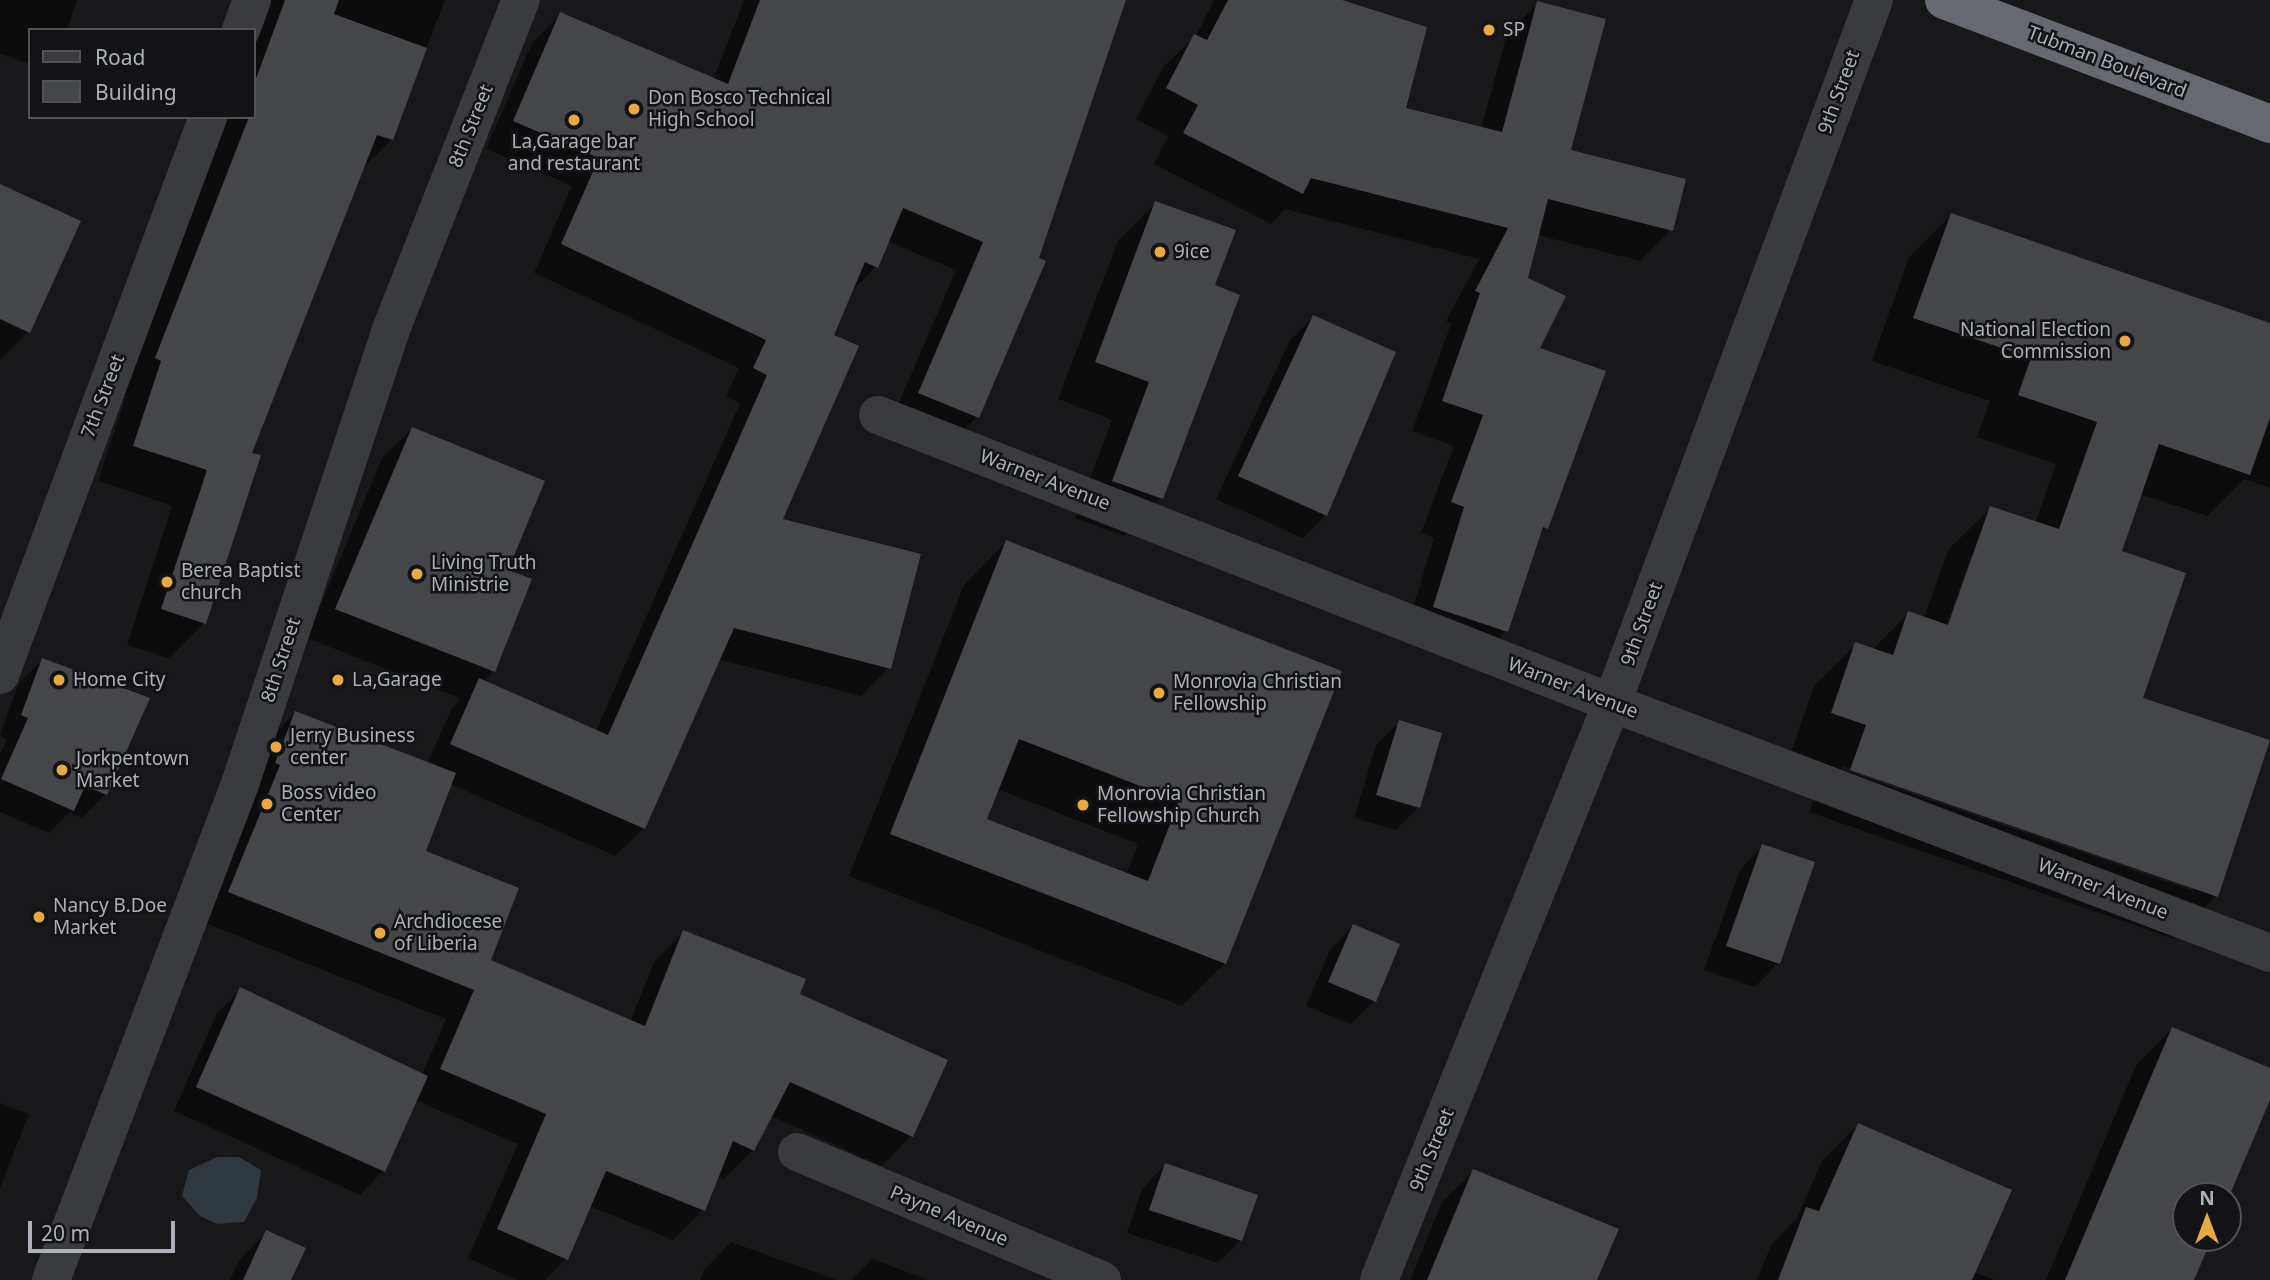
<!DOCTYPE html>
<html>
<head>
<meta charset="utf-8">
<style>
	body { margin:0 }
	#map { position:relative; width:2270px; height:1280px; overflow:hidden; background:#18181a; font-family:"Noto Sans",sans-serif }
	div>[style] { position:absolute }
	.water>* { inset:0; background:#2f383e }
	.shadow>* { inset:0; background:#0007 }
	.building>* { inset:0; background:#45464a }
	.minor>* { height:38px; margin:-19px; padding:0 19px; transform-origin:19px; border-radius:19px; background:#393b3f }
	.highway>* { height:38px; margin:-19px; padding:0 19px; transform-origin:19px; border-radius:19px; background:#666970 }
	.dots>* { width:19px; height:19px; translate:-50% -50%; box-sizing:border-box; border:4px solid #131315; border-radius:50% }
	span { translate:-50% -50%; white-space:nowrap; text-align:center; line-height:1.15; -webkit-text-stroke:5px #131315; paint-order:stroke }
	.poi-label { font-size:19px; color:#abb0b9 }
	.left { translate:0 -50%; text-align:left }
	.right { translate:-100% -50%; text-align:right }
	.street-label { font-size:19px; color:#abb0b9 }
	.legend { position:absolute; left:28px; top:28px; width:228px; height:91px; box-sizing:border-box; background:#131315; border:2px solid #505257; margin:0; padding:9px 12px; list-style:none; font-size:21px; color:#abb0b9 }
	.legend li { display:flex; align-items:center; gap:14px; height:35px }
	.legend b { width:35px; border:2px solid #505257 }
	.north { position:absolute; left:2172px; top:1182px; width:70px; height:70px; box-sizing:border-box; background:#131315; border:2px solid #505257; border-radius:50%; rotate:0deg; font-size:19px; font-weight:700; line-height:28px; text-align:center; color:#abb0b9 }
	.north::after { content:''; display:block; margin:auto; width:24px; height:32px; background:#e8a942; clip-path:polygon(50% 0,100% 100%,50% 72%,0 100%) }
	.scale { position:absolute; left:28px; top:1221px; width:147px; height:32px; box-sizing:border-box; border:4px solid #abb0b9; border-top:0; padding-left:9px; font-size:21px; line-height:24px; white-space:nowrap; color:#abb0b9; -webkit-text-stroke:5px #131315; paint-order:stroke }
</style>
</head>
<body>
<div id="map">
	<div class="water">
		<div style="clip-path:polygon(217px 1157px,239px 1157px,261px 1170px,257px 1198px,244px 1222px,217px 1224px,200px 1216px,182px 1196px,189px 1170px)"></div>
	</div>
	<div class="shadow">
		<div style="clip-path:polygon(0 0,77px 0,67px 30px,30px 30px,30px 64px,0 54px)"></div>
		<div style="clip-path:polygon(262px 0,445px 0,391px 140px,362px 169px,249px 454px,204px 623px,169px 658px,127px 645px,172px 506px,98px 481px,126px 396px,120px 394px,225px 126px,218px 123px,220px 117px,254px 117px,254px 30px)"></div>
		<div style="clip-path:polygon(744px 0,1125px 0,977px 417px,949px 445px,891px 421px,956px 270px,887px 241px,876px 267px,850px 293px,831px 336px,780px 520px,889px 668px,861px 696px,718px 659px,644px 828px,615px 856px,450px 784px,424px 852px,489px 961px,630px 1022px,654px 962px,684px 932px,798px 995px,911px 1136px,882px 1166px,771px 1116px,753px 1150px,723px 1180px,717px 1177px,703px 1210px,673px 1240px,589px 1206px,566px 1259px,545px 1280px,517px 1280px,468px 1258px,518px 1144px,415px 1100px,383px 1171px,360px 1195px,174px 1111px,217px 1013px,241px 989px,422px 1075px,446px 1019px,200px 921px,266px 742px,295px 713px,427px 764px,452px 708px,461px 699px,307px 638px,382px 458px,412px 429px,505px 570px,494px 671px,483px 682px,596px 731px,740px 403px,726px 396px,739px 368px,534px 273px,572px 186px,486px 149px,532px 43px,561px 14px,713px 80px)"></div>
		<div style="clip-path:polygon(1214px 0,1338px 0,1404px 109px,1481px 129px,1507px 34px,1538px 3px,1569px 151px,1671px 230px,1640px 261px,1537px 235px,1526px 279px,1538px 349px,1546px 528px,1538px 536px,1506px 631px,1476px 661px,1404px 638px,1434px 538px,1421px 533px,1454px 446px,1412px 431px,1451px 324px,1446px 321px,1479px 259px,1285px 209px,1271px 224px,1154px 164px,1168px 136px,1136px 119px,1164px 66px,1196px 36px)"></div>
		<div style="clip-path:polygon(0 186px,28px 332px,0 360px)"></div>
		<div style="clip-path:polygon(1156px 203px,1212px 286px,1161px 498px,1124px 536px,1075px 518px,1112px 420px,1058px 399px,1118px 241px)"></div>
		<div style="clip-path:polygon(evenodd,1951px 215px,2270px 325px,2270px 488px,2244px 479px,2207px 516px,2140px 494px,2120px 552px,2140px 699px,2269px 742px,2216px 896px,2174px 939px,1809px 812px,1825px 768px,1790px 755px,1814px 686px,1856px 644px,1872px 650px,1909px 613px,1924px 618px,1948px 550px,1991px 508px,2035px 523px,2056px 464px,1977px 437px,1990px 401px,1872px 361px,1909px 257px,1951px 215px,1971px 556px,1974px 556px,1947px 634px,1944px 633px,1971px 556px,1951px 215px,1843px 766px,2194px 887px,2194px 891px,1841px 769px,1843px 766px)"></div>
		<div style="clip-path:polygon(1313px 317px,1326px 515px,1303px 538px,1216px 499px,1290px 340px)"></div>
		<div style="clip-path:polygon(evenodd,1006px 542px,1340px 672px,1225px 963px,1182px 1006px,849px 876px,964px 585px,1006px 542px,997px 789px,1138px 844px,1126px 874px,985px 820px,997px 789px)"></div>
		<div style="clip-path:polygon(42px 660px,106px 794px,82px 818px,70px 812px,49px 833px,0 812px,0 755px,6px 741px,0 734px,19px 683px)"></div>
		<div style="clip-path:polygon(1400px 722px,1419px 807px,1396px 830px,1354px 818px,1376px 745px)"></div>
		<div style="clip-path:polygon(1763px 846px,1813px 863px,1778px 963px,1755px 987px,1704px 970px,1740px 870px)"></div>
		<div style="clip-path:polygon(1353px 926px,1374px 1001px,1351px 1024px,1306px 1006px,1330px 950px)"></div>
		<div style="clip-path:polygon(2172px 1029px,2270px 1070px,2270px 1095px,2186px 1196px,2186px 1238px,2210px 1238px,2192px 1280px,2046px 1280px,2136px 1065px)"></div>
		<div style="clip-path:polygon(0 1103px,29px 1114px,0 1188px)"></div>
		<div style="clip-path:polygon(1858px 1125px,1974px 1272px,1995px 1280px,1757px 1280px,1771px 1245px,1797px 1218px,1822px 1161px)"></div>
		<div style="clip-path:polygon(1165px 1165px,1241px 1240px,1218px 1263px,1127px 1233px,1142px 1189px)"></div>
		<div style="clip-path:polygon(1473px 1171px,1596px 1280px,1410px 1280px,1442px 1202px)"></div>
		<div style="clip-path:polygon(267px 1232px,289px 1280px,230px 1280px,239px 1260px)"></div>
		<div style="clip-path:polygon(731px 1242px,837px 1280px,700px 1280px,704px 1270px)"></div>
		<div style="clip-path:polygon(872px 1259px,929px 1280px,851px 1280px)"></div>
	</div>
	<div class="building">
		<div style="clip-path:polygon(285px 0,339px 0,334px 14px,427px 48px,393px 140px,377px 135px,252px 453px,261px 455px,206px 624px,161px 609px,207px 470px,133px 446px,161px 361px,155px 358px,249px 117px,254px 117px,254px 84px)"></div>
		<div style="clip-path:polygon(760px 0,1126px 0,1039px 258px,1046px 261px,979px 418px,918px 393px,983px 242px,903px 208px,878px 268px,865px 262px,834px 335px,859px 346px,783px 519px,921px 554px,891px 669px,734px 628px,645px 829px,450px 744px,479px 678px,608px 735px,767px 375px,753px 368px,766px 340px,561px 244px,599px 158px,513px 121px,560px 12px,728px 84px)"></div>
		<div style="clip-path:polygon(1228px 0,1342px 0,1427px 27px,1406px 108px,1502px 132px,1537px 1px,1606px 19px,1571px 150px,1686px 179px,1673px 231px,1548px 199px,1528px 278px,1566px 296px,1540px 348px,1606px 371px,1548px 529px,1543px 527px,1508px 632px,1433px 607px,1464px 507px,1451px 502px,1483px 415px,1442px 401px,1480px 293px,1475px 291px,1508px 228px,1311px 178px,1303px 194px,1183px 133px,1198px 105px,1166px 88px,1194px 34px,1207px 40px)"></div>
		<div style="clip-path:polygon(0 184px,81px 221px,30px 333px,0 319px)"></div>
		<div style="clip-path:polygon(1155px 201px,1236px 230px,1215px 285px,1240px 295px,1163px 499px,1112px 481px,1149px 382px,1095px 362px)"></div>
		<div style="clip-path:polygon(1951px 213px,2270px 323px,2270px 418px,2250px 475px,2159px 444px,2122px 551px,2186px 573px,2143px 698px,2270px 740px,2218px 897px,1850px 770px,1866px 725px,1831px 713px,1855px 642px,1893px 655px,1908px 611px,1948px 625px,1990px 506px,2059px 529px,2097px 422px,2018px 395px,2031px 358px,1913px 318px)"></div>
		<div style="clip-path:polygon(1313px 315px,1396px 352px,1327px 516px,1238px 476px)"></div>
		<div style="clip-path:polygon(412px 427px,545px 481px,508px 570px,532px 579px,495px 672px,335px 609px)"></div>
		<div style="clip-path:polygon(evenodd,1006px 540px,1342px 671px,1226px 964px,890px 834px,1006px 540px,1019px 739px,1179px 801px,1148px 881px,987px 819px,1019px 739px)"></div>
		<div style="clip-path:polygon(42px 658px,150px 698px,107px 795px,85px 786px,74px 811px,1px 779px,28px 718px,21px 715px)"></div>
		<div style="clip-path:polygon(295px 711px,456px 773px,426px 851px,519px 888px,491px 960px,645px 1026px,683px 930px,806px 979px,800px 994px,948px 1060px,913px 1137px,790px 1082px,754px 1151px,733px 1141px,705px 1211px,606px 1171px,568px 1260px,497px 1229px,546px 1114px,440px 1069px,474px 990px,228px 892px,280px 765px,275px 763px)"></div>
		<div style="clip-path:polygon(1399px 720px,1442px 733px,1420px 808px,1376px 795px)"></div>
		<div style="clip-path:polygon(1762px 844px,1815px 862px,1780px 964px,1726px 946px)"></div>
		<div style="clip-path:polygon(1353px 924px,1400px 944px,1376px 1002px,1328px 982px)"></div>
		<div style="clip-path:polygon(240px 987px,428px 1076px,385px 1172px,196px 1087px)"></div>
		<div style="clip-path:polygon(2172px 1027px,2270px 1068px,2270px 1100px,2228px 1199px,2186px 1196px,2186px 1238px,2212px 1238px,2194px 1280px,2065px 1280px)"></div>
		<div style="clip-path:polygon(1858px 1123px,2012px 1190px,1972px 1280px,1778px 1280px,1806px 1207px,1819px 1211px)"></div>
		<div style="clip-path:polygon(1165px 1163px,1258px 1195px,1242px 1241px,1149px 1210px)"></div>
		<div style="clip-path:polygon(1473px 1169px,1619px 1229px,1597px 1280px,1427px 1280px)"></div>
		<div style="clip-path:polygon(266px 1230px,306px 1248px,291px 1280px,243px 1280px)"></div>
	</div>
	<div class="minor">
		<div style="left:241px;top:30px;width:32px;rotate:-70deg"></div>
		<div style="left:878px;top:415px;width:788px;rotate:21.42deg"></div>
		<div style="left:1612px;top:703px;width:704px;rotate:20.8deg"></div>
		<div style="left:0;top:675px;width:596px;rotate:-69.56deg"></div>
		<div style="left:797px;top:1152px;width:331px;rotate:22.8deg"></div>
		<div style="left:51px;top:1280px;width:531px;rotate:-69.14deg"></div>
		<div style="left:240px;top:784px;width:476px;rotate:-71.6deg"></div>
		<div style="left:390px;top:332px;width:357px;rotate:-68.5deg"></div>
		<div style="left:1379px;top:1280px;width:622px;rotate:-68.01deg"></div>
		<div style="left:1612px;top:703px;width:750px;rotate:-69.56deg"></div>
	</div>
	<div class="highway">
		<div style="left:1944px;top:0;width:349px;rotate:20.8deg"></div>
	</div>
	<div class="dots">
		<div style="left:1489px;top:30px;background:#e8a942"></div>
		<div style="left:634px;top:109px;background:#e8a942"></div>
		<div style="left:574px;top:120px;background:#e8a942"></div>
		<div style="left:1160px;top:252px;background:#e8a942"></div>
		<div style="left:2125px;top:341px;background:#e8a942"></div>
		<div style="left:417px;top:574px;background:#e8a942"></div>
		<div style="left:167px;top:582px;background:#e8a942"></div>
		<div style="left:59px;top:680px;background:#e8a942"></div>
		<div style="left:338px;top:680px;background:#e8a942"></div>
		<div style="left:1159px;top:693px;background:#e8a942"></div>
		<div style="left:276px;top:747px;background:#e8a942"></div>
		<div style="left:62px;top:770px;background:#e8a942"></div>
		<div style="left:267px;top:804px;background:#e8a942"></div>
		<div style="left:1083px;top:805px;background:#e8a942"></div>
		<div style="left:39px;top:917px;background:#e8a942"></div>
		<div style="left:380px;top:933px;background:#e8a942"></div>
	</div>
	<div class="poi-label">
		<span class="left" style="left:1503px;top:30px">SP</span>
		<span class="left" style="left:648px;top:109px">Don Bosco Technical<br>High School</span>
		<span style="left:574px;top:153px">La,Garage bar<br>and restaurant</span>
		<span class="left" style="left:1174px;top:252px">9ice</span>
		<span class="right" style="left:2111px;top:341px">National Election<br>Commission</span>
		<span class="left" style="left:431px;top:574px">Living Truth<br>Ministrie</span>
		<span class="left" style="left:181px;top:582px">Berea Baptist<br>church</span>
		<span class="left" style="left:73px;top:680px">Home City</span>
		<span class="left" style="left:352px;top:680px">La,Garage</span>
		<span class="left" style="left:1173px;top:693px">Monrovia Christian<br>Fellowship</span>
		<span class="left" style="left:290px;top:747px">Jerry Business<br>center</span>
		<span class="left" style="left:76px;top:770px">Jorkpentown<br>Market</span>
		<span class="left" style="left:281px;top:804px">Boss video<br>Center</span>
		<span class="left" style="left:1097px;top:805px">Monrovia Christian<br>Fellowship Church</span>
		<span class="left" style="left:53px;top:917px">Nancy B.Doe<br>Market</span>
		<span class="left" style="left:394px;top:933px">Archdiocese<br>of Liberia</span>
	</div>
	<div class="street-label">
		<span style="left:2107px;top:62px;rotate:21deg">Tubman Boulevard</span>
		<span style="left:1839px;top:92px;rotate:-70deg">9th Street</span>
		<span style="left:471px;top:126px;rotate:-68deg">8th Street</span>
		<span style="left:103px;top:396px;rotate:-69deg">7th Street</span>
		<span style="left:1045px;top:480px;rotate:21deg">Warner Avenue</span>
		<span style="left:1642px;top:624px;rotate:-70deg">9th Street</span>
		<span style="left:281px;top:660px;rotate:-72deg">8th Street</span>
		<span style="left:1573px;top:688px;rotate:21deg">Warner Avenue</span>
		<span style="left:2103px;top:889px;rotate:21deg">Warner Avenue</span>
		<span style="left:1432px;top:1150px;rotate:-68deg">9th Street</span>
		<span style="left:949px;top:1216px;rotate:23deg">Payne Avenue</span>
	</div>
	<ul class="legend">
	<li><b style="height:9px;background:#393b3f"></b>Road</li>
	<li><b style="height:19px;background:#45464a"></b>Building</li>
	</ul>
	<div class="north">N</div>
	<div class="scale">20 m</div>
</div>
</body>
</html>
